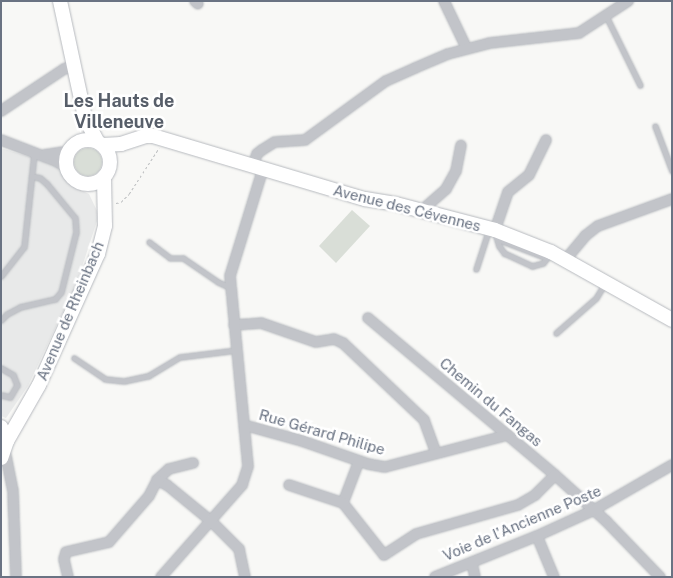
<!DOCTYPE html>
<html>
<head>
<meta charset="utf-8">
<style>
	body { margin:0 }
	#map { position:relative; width:673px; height:578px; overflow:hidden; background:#f8f8f6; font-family:"Public Sans",sans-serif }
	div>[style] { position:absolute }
	.built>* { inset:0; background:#e8e9e9 }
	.green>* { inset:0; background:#d9ded7 }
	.round { border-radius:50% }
	.path>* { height:1px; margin-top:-0.5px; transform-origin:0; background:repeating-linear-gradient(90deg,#bcbec0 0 2.5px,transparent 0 5px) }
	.roads { filter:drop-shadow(0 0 1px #b7babf) drop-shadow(0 0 1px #b7babf) }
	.lane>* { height:5px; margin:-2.5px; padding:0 2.5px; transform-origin:2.5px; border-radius:2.5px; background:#c2c4c9 }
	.street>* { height:10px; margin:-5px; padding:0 5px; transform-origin:5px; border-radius:5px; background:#c2c4c9 }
	.secondary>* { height:14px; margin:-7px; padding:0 7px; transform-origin:7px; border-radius:7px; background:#fff }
	.secondary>.ring { margin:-7px; padding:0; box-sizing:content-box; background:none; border:14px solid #fff; border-radius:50% }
	span { translate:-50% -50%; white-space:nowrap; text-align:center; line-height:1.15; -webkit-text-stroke:5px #fff; paint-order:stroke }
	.street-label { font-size:15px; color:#6a7383 }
	.quarter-label { font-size:18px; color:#575e69; font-weight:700 }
	.frame { position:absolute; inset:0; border:2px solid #6a7383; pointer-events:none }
</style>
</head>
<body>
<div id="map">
	<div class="built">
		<div style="clip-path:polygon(1px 148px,55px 165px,72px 186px,89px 194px,99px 215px,77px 282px,28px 386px,6px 418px,1px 416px)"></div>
	</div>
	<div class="green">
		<div class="round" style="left:74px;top:148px;width:28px;height:28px"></div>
		<div style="clip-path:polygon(352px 210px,370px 226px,336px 263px,319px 246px)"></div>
	</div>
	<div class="path">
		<div style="left:116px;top:203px;width:5px;rotate:-11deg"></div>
		<div style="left:121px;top:202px;width:11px;rotate:-45deg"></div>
		<div style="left:129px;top:194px;width:55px;rotate:-56.9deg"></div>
	</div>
	<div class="roads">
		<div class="lane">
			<div style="left:606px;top:16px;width:77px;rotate:63.8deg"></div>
			<div style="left:655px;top:126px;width:48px;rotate:69.3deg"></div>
			<div style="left:495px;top:233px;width:14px;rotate:73deg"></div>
			<div style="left:499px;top:246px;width:9px;rotate:54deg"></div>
			<div style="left:504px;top:253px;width:31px;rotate:25deg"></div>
			<div style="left:532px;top:266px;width:11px;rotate:-15deg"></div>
			<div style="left:543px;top:263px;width:11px;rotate:-52deg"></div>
			<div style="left:497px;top:239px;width:53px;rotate:20.8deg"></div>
			<div style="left:149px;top:242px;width:26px;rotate:37deg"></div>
			<div style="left:170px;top:258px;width:13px"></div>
			<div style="left:183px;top:258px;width:42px;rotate:34.4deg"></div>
			<div style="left:218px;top:282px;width:14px;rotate:25deg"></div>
			<div style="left:476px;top:269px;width:42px;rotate:-72deg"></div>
			<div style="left:1px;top:276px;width:37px;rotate:-52deg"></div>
			<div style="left:24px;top:247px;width:95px;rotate:-83.9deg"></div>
			<div style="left:1px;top:320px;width:8px;rotate:-45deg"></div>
			<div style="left:7px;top:314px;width:15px;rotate:-28deg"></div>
			<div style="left:20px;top:307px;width:36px;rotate:-13deg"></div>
			<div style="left:55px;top:299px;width:9px;rotate:-49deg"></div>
			<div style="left:61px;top:292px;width:62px;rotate:-76deg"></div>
			<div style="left:76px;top:232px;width:14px;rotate:-94deg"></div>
			<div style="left:75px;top:218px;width:44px;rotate:-129.5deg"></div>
			<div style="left:47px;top:184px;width:9px;rotate:-139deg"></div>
			<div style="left:40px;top:178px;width:8px;rotate:-166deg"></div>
			<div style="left:556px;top:333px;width:53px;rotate:-41.2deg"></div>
			<div style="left:596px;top:298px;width:17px;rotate:-59deg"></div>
			<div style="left:74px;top:358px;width:37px;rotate:34deg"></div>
			<div style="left:105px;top:379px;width:19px;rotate:6deg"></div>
			<div style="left:124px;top:381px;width:25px;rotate:-12deg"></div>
			<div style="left:148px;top:376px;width:37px;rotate:-31deg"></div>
			<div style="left:180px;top:357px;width:57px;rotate:-7deg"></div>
			<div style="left:1px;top:368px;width:14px;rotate:30deg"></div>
			<div style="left:13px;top:375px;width:11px;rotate:68deg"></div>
			<div style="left:17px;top:385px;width:14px;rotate:120deg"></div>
			<div style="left:10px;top:397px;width:9px;rotate:-167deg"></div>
		</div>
		<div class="street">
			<div style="left:195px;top:1px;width:4px;rotate:45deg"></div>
			<div style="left:444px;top:1px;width:53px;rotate:64.4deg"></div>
			<div style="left:1px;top:111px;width:76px;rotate:-33.7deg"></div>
			<div style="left:64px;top:69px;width:10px;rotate:-17deg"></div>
			<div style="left:1px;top:140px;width:59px;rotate:20.9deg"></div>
			<div style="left:56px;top:161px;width:13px;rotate:32deg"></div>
			<div style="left:44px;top:155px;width:25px;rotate:-9deg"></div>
			<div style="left:253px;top:165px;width:12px;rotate:-70deg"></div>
			<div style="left:257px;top:154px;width:6px;rotate:-39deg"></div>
			<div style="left:262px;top:150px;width:15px;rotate:-32deg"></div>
			<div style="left:275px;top:142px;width:30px;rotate:-4deg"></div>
			<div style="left:305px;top:140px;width:100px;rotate:-36.1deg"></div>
			<div style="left:386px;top:81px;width:32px;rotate:-24deg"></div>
			<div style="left:415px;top:68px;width:36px;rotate:-23deg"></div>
			<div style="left:448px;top:54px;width:43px;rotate:-14.7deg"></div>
			<div style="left:490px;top:43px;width:90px;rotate:-6.4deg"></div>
			<div style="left:579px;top:33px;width:59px;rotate:-33.1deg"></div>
			<div style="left:421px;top:211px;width:33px;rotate:-41deg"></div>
			<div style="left:446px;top:189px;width:21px;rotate:-61deg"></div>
			<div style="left:456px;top:171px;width:26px;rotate:-79deg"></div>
			<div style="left:495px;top:230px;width:40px;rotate:-71.1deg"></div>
			<div style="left:508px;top:192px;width:27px;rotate:-39deg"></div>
			<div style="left:529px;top:175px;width:39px;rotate:-64deg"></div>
			<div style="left:566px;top:259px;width:30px;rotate:-50deg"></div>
			<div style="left:585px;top:236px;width:16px;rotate:-38deg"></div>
			<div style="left:598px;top:226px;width:79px;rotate:-20deg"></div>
			<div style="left:368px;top:318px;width:244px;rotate:40deg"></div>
			<div style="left:555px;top:475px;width:69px;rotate:42deg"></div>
			<div style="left:606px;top:521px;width:78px;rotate:46deg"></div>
			<div style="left:234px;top:325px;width:27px;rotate:-4deg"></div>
			<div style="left:261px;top:323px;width:58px;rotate:19.1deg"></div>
			<div style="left:316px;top:342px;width:18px;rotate:-9deg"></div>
			<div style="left:334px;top:339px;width:10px;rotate:24deg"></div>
			<div style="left:343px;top:343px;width:112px;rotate:43.5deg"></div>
			<div style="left:424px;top:420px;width:35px;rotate:70deg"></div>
			<div style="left:244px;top:425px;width:60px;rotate:15.4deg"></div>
			<div style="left:302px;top:441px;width:70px;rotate:19.2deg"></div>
			<div style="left:368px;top:464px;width:17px;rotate:10deg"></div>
			<div style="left:385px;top:467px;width:127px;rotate:-14.6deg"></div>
			<div style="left:5px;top:451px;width:41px;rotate:78.7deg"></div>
			<div style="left:13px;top:491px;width:86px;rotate:88deg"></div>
			<div style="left:359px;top:461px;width:45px;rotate:110.9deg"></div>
			<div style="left:343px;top:503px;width:66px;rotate:51.7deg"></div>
			<div style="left:384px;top:555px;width:38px;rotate:-33deg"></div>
			<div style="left:416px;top:534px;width:106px;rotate:-15.9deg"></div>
			<div style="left:518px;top:505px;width:20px;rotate:-30deg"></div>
			<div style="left:535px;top:495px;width:28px;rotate:-45deg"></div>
			<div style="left:157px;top:480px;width:16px;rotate:-43deg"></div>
			<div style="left:169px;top:469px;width:25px;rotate:-14deg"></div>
			<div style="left:289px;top:485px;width:57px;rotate:18.4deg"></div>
			<div style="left:537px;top:536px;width:44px;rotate:67.5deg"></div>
			<div style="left:472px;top:563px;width:14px;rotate:78deg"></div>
			<div style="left:68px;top:577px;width:18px;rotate:-103deg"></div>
			<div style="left:64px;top:559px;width:7px;rotate:-74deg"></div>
			<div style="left:66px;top:552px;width:44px;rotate:-13.1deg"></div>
			<div style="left:109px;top:542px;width:61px;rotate:-49deg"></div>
			<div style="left:149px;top:496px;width:18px;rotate:-63deg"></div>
			<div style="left:157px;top:480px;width:11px;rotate:27deg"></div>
			<div style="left:167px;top:485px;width:57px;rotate:39.3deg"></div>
			<div style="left:211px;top:521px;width:40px;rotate:45deg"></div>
			<div style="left:239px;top:549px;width:29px;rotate:78deg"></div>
			<div style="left:161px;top:577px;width:123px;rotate:-48.6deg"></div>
			<div style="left:242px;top:485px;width:20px;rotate:-72deg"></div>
			<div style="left:248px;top:466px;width:191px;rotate:-95.4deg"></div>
			<div style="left:230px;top:276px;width:112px;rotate:-72.9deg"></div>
			<div style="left:435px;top:577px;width:110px;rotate:-21.9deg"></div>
			<div style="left:537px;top:536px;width:63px;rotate:-24.5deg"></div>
			<div style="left:594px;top:510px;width:90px;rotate:-30deg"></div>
		</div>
		<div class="secondary">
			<div style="left:60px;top:1px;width:120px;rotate:77.9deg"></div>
			<div style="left:85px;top:118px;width:26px;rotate:62deg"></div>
			<div class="ring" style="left:66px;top:140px;width:30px;height:30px"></div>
			<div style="left:103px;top:145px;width:18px;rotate:-3deg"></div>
			<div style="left:121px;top:144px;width:25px;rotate:-18deg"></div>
			<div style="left:145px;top:136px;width:8px"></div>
			<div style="left:153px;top:136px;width:221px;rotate:16.6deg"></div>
			<div style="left:365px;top:199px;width:31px;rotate:9deg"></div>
			<div style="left:396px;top:204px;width:102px;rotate:14.7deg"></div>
			<div style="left:495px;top:230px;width:60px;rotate:21.4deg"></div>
			<div style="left:551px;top:252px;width:139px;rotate:29.3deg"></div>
			<div style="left:1px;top:427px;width:15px;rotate:67deg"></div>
			<div style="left:7px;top:441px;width:18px;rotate:109deg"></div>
			<div style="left:7px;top:441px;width:64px;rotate:-60.3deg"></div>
			<div style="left:39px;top:385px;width:144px;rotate:-65.8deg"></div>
			<div style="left:98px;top:254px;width:29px;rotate:-76deg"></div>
			<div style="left:105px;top:226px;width:49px;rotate:-91.2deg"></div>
		</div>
	</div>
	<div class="street-label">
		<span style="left:407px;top:208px;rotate:14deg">Avenue des Cévennes</span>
		<span style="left:70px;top:311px;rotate:-67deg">Avenue de Rheinbach</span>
		<span style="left:491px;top:402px;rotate:40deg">Chemin du Fangas</span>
		<span style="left:322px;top:432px;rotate:16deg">Rue Gérard Philipe</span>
		<span style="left:522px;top:523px;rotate:-23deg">Voie de l'Ancienne Poste</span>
	</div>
	<div class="quarter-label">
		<span style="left:119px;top:112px">Les Hauts de<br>Villeneuve</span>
	</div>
	<div class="frame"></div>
</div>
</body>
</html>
